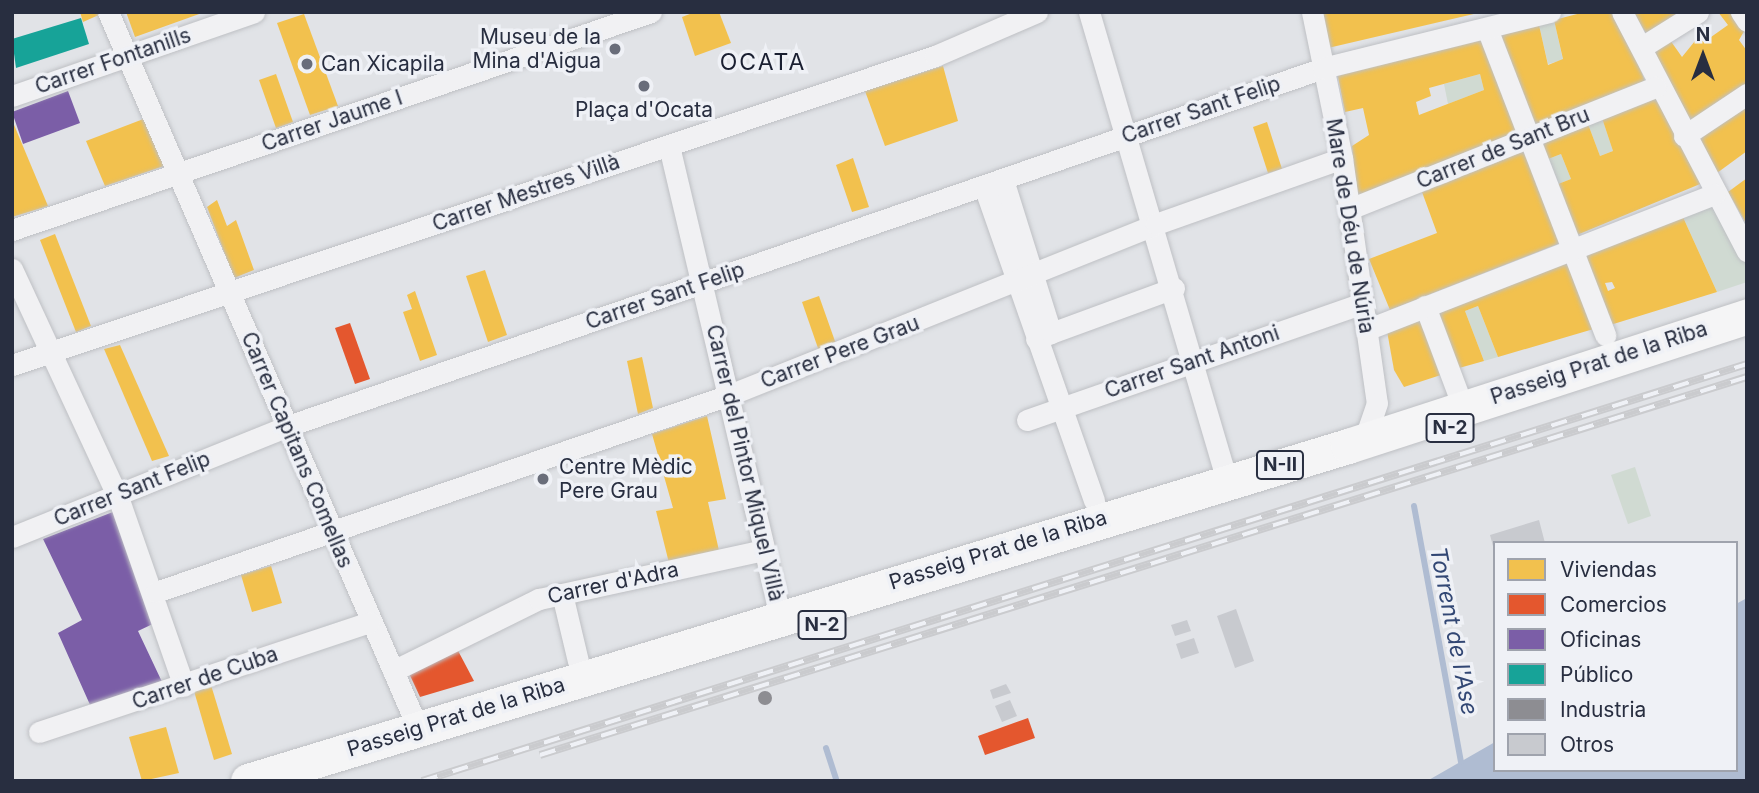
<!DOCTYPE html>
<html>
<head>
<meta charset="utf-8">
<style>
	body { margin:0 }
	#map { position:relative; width:1759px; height:793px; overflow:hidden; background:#e1e3e7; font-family:Inter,sans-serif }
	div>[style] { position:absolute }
	.green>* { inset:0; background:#d0dad2 }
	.water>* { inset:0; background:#afbcd2 }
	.homes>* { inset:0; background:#f2c14e }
	.shops>* { inset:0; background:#e4572e }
	.offices>* { inset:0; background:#7b5ea7 }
	.public>* { inset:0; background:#17a398 }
	.industry>* { inset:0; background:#8d8d92 }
	.round { border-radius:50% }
	.stream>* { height:6px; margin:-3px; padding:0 3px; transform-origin:3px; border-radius:3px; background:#afbcd2 }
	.building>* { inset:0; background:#c8cacf }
	.roads { filter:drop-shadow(0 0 2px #bec0c4) drop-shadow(0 0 2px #bec0c4) }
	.street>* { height:21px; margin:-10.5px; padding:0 10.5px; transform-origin:10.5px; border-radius:10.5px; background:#f1f1f3 }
	.primary>* { height:35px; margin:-17.5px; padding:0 17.5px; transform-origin:17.5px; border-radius:17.5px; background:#f5f5f6 }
	.rail>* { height:8px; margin-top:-4px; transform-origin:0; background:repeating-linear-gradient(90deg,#eff1f6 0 16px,#cacbce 0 32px); box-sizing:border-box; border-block:2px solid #cacbce }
	.dots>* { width:19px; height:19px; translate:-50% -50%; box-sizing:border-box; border:4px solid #eff1f6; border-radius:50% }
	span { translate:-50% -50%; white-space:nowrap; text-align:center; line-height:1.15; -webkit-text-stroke:7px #eff1f6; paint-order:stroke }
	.shield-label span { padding:2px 5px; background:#eff1f6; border:2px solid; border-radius:5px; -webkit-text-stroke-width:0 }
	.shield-label { font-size:19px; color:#282e40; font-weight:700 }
	.poi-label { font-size:21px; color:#282e40 }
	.right { translate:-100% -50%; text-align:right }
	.left { translate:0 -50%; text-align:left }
	.street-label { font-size:21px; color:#282e40 }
	.neighbourhood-label { font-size:23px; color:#1a1f31; letter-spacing:2px }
	.water-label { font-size:23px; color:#324774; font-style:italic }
	.frame { position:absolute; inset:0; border:14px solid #282e40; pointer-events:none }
	.legend { position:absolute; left:1493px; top:541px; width:245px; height:231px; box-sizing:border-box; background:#eff1f6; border:2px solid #9fa3ad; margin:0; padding:9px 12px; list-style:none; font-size:21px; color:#282e40 }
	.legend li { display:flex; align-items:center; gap:14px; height:35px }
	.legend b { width:35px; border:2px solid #9fa3ad }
	.north { position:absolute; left:1668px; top:21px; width:70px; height:70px; -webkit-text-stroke:5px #eff1f6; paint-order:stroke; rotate:0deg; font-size:19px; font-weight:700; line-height:28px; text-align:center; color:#282e40 }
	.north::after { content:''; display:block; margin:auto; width:24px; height:32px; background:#282e40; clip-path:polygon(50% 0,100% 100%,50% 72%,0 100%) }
</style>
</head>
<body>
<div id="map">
	<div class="green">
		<div style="clip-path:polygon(1554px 20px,1563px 60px,1548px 64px,1539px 25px)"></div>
		<div style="clip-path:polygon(1480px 74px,1484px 90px,1448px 104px,1444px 84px)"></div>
		<div style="clip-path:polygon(1602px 118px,1613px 151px,1600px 156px,1588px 124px)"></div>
		<div style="clip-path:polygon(1561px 154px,1571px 179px,1553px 186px,1543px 161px)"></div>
		<div style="clip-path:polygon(1712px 203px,1747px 265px,1747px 282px,1717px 292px,1682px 215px)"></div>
		<div style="clip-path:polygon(1478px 306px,1498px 357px,1484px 361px,1465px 311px)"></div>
		<div style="clip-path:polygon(1635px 467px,1651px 516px,1628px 524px,1611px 475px)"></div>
	</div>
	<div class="water">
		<div style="clip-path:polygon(1747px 598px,1747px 781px,1427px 781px,1495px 742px,1495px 770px,1736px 770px,1736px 604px)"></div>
	</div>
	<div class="homes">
		<div style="clip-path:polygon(80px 12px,100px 12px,101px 14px,83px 22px)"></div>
		<div style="clip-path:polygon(126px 12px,202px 12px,202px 13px,135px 37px)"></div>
		<div style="clip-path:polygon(695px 12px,719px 12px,731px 43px,695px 56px,682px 17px)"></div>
		<div style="clip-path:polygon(1321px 12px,1478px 12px,1478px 13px,1328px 48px)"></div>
		<div style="clip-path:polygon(1585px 12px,1617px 12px,1645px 81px,1532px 128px,1496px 36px,1539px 25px,1548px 65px,1563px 59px,1554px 20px)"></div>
		<div style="clip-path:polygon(1633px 12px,1679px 12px,1647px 35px)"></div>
		<div style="clip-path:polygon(1718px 12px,1737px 12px,1747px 26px,1739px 40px,1747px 51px,1747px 87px,1690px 125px,1654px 51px,1670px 40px,1682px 57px,1699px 36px,1704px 42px,1728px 25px)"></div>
		<div style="clip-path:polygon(304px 14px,338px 106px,310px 115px,277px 23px)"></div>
		<div style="clip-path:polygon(evenodd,1481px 38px,1520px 131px,1357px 198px,1352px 146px,1369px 135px,1363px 108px,1345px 112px,1337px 72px,1481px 38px,1480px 74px,1484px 90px,1419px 115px,1416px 102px,1431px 96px,1429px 88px,1480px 74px)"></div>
		<div style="clip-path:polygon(943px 66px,958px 121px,885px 146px,865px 91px)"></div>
		<div style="clip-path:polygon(276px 74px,293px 122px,276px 128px,259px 80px)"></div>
		<div style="clip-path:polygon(1657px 95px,1705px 182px,1572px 237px,1553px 186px,1571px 179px,1561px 154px,1543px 161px,1537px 146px,1588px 124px,1600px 156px,1613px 151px,1602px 118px)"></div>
		<div style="clip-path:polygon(1747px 107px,1747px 151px,1717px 173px,1698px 139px)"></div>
		<div style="clip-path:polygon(146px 118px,164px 166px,105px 186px,86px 141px)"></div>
		<div style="clip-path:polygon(12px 120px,48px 206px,12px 217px)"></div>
		<div style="clip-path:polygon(1267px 122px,1282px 169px,1268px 173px,1253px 127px)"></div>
		<div style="clip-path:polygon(1527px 149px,1563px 242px,1390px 310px,1369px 259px,1437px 233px,1422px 192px)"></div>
		<div style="clip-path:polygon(853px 158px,869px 207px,852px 212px,836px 165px)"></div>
		<div style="clip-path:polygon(1747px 178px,1747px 225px,1728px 192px)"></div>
		<div style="clip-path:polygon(217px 200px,227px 226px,236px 220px,254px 270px,234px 278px,207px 207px)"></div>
		<div style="clip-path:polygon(evenodd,1682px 215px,1717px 292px,1607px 326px,1582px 254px,1682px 215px,1612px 282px,1615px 288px,1608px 291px,1605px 283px,1612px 282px)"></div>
		<div style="clip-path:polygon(55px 234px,91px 326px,76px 332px,40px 240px)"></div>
		<div style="clip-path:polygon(1569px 259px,1597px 328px,1498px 357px,1478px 306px,1465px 311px,1484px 361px,1452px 370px,1430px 313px)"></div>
		<div style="clip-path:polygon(485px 270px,507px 335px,488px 342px,466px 276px)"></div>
		<div style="clip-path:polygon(415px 291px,437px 355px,420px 361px,403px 312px,412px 309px,407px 295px)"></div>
		<div style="clip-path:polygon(819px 296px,836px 344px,819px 351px,802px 302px)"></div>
		<div style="clip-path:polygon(1425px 316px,1447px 373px,1404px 387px,1394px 370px,1387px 331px)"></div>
		<div style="clip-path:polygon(120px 345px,169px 456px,152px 461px,104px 349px)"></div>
		<div style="clip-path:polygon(642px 357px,653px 408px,638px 414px,627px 361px)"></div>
		<div style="clip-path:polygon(707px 416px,726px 499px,708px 502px,720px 555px,669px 563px,656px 511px,673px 508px,652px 434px)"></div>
		<div style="clip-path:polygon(271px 566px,282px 603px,252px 612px,241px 575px)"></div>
		<div style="clip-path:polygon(211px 685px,232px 754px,214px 760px,194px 691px)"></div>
		<div style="clip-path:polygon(166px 727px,179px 773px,142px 781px,129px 737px)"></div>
	</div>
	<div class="shops">
		<div style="clip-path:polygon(350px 323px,370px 379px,355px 384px,335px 328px)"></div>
		<div style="clip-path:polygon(455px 645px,474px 681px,420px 697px,407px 669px)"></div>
		<div style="clip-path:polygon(1028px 718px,1035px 738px,985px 755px,978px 736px)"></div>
	</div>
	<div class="offices">
		<div style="clip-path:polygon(68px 91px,80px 123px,23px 144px,12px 112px)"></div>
		<div style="clip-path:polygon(118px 510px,159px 621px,138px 631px,163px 684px,91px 707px,58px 633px,82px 620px,43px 539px)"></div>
	</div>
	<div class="public">
		<div style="clip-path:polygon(81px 18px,89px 44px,16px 68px,12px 39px)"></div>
	</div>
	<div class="industry">
		<div class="round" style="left:758px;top:691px;width:14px;height:14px"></div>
	</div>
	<div class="stream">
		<div style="left:1414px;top:506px;width:260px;rotate:79.6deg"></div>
		<div style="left:826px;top:748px;width:35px;rotate:72deg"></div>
	</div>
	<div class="building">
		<div style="clip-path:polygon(1539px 520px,1545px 543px,1495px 543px,1494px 550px,1490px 535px)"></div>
		<div style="clip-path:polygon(1236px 609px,1254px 661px,1235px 668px,1217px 616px)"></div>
		<div style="clip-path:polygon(1187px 620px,1191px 631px,1175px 636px,1171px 625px)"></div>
		<div style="clip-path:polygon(1194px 638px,1199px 653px,1181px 659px,1176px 644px)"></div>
		<div style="clip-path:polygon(1006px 684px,1011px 693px,993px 699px,990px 690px)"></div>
		<div style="clip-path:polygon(1010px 700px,1017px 716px,1002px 722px,995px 706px)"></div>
	</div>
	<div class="roads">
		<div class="street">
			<div style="left:108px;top:12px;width:778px;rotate:66.6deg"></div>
			<div style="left:1089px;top:12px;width:488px;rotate:73.6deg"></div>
			<div style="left:1312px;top:12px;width:149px;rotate:78.4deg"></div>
			<div style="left:1342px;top:158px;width:247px;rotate:81.9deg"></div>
			<div style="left:1377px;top:403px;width:37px;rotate:109deg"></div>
			<div style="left:1622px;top:12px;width:270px;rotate:62.4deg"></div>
			<div style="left:1741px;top:12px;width:11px;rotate:56deg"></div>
			<div style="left:1488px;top:31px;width:326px;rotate:68.9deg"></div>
			<div style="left:1642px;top:47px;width:66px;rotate:-32deg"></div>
			<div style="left:12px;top:96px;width:256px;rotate:-19.1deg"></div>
			<div style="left:1684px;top:136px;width:76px;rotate:-33.7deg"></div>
			<div style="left:669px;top:146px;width:484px;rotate:76.7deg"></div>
			<div style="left:1004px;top:183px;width:157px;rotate:72.6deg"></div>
			<div style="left:1051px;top:333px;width:16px;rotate:158deg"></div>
			<div style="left:985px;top:189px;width:330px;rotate:70.7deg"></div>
			<div style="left:1349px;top:209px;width:330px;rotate:-21.7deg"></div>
			<div style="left:12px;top:230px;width:675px;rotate:-18.84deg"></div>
			<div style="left:12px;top:269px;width:251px;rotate:65.1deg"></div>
			<div style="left:118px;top:497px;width:200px;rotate:70.8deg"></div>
			<div style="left:1425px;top:306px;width:108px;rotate:69.4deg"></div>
			<div style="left:1366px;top:330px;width:374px;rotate:-21.3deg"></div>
			<div style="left:1051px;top:333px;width:131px;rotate:-20.1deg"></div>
			<div style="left:12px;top:365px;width:973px;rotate:-18.51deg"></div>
			<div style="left:935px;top:56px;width:111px;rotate:-23.3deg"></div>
			<div style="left:1027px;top:420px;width:349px;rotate:-19.2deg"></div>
			<div style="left:12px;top:537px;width:297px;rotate:-21.9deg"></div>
			<div style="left:288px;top:426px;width:1095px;rotate:-19.08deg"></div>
			<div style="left:1323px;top:68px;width:234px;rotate:-13.9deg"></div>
			<div style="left:156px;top:592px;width:606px;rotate:-18.97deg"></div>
			<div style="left:729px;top:395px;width:460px;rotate:-21.8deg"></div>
			<div style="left:1156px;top:224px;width:197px;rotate:-19.5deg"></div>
			<div style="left:562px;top:594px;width:69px;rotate:76.6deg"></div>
			<div style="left:393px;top:671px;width:163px;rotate:-26.3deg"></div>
			<div style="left:539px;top:599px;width:230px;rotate:-12.3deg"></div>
			<div style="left:39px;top:732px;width:348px;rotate:-18.4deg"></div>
		</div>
		<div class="primary">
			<div style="left:248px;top:781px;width:1150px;rotate:-16.94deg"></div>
			<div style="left:1348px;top:446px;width:420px;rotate:-18deg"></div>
		</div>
	</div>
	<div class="rail">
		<div style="left:540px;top:755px;width:1265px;rotate:-17.39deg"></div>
		<div style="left:422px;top:781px;width:1389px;rotate:-17.47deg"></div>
	</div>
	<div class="dots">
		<div style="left:615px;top:49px;background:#696d7a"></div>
		<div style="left:307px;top:64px;background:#696d7a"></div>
		<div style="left:644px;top:86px;background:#696d7a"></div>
		<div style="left:543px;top:479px;background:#696d7a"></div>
	</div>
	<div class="shield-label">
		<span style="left:1450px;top:428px">N-2</span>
		<span style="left:1280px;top:465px">N-II</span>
		<span style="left:822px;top:625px">N-2</span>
	</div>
	<div class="poi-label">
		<span class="right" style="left:601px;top:49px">Museu de la<br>Mina d'Aigua</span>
		<span class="left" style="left:321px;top:64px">Can Xicapila</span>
		<span style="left:644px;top:110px">Plaça d'Ocata</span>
		<span class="left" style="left:559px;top:479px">Centre Mèdic<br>Pere Grau</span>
	</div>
	<div class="street-label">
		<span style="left:113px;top:61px;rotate:-19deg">Carrer Fontanills</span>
		<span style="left:1201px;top:110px;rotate:-19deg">Carrer Sant Felip</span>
		<span style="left:332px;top:121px;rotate:-19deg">Carrer Jaume I</span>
		<span style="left:1503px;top:148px;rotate:-22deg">Carrer de Sant Bru</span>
		<span style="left:526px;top:193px;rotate:-19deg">Carrer Mestres Villà</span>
		<span style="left:1350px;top:226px;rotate:81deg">Mare de Déu de Núria</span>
		<span style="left:665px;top:296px;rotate:-19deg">Carrer Sant Felip</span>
		<span style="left:840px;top:352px;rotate:-21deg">Carrer Pere Grau</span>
		<span style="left:1192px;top:362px;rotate:-19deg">Carrer Sant Antoni</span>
		<span style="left:1599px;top:363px;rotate:-18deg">Passeig Prat de la Riba</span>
		<span style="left:297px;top:450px;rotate:67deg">Carrer Capitans Comellas</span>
		<span style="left:745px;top:463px;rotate:77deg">Carrer del Pintor Miquel Villà</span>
		<span style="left:132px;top:489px;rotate:-22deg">Carrer Sant Felip</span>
		<span style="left:998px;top:550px;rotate:-17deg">Passeig Prat de la Riba</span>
		<span style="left:613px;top:583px;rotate:-12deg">Carrer d'Adra</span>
		<span style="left:205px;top:678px;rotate:-19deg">Carrer de Cuba</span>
		<span style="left:456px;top:717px;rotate:-17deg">Passeig Prat de la Riba</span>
	</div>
	<div class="neighbourhood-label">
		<span style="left:763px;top:62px">OCATA</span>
	</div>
	<div class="water-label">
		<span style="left:1454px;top:631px;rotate:79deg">Torrent de l'Ase</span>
	</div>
	<div class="frame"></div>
	<ul class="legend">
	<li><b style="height:19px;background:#f2c14e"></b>Viviendas</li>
	<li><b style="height:19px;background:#e4572e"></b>Comercios</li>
	<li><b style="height:19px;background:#7b5ea7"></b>Oficinas</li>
	<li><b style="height:19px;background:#17a398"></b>Público</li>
	<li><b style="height:19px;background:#8d8d92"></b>Industria</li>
	<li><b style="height:19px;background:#c8cacf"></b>Otros</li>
	</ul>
	<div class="north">N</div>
</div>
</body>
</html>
